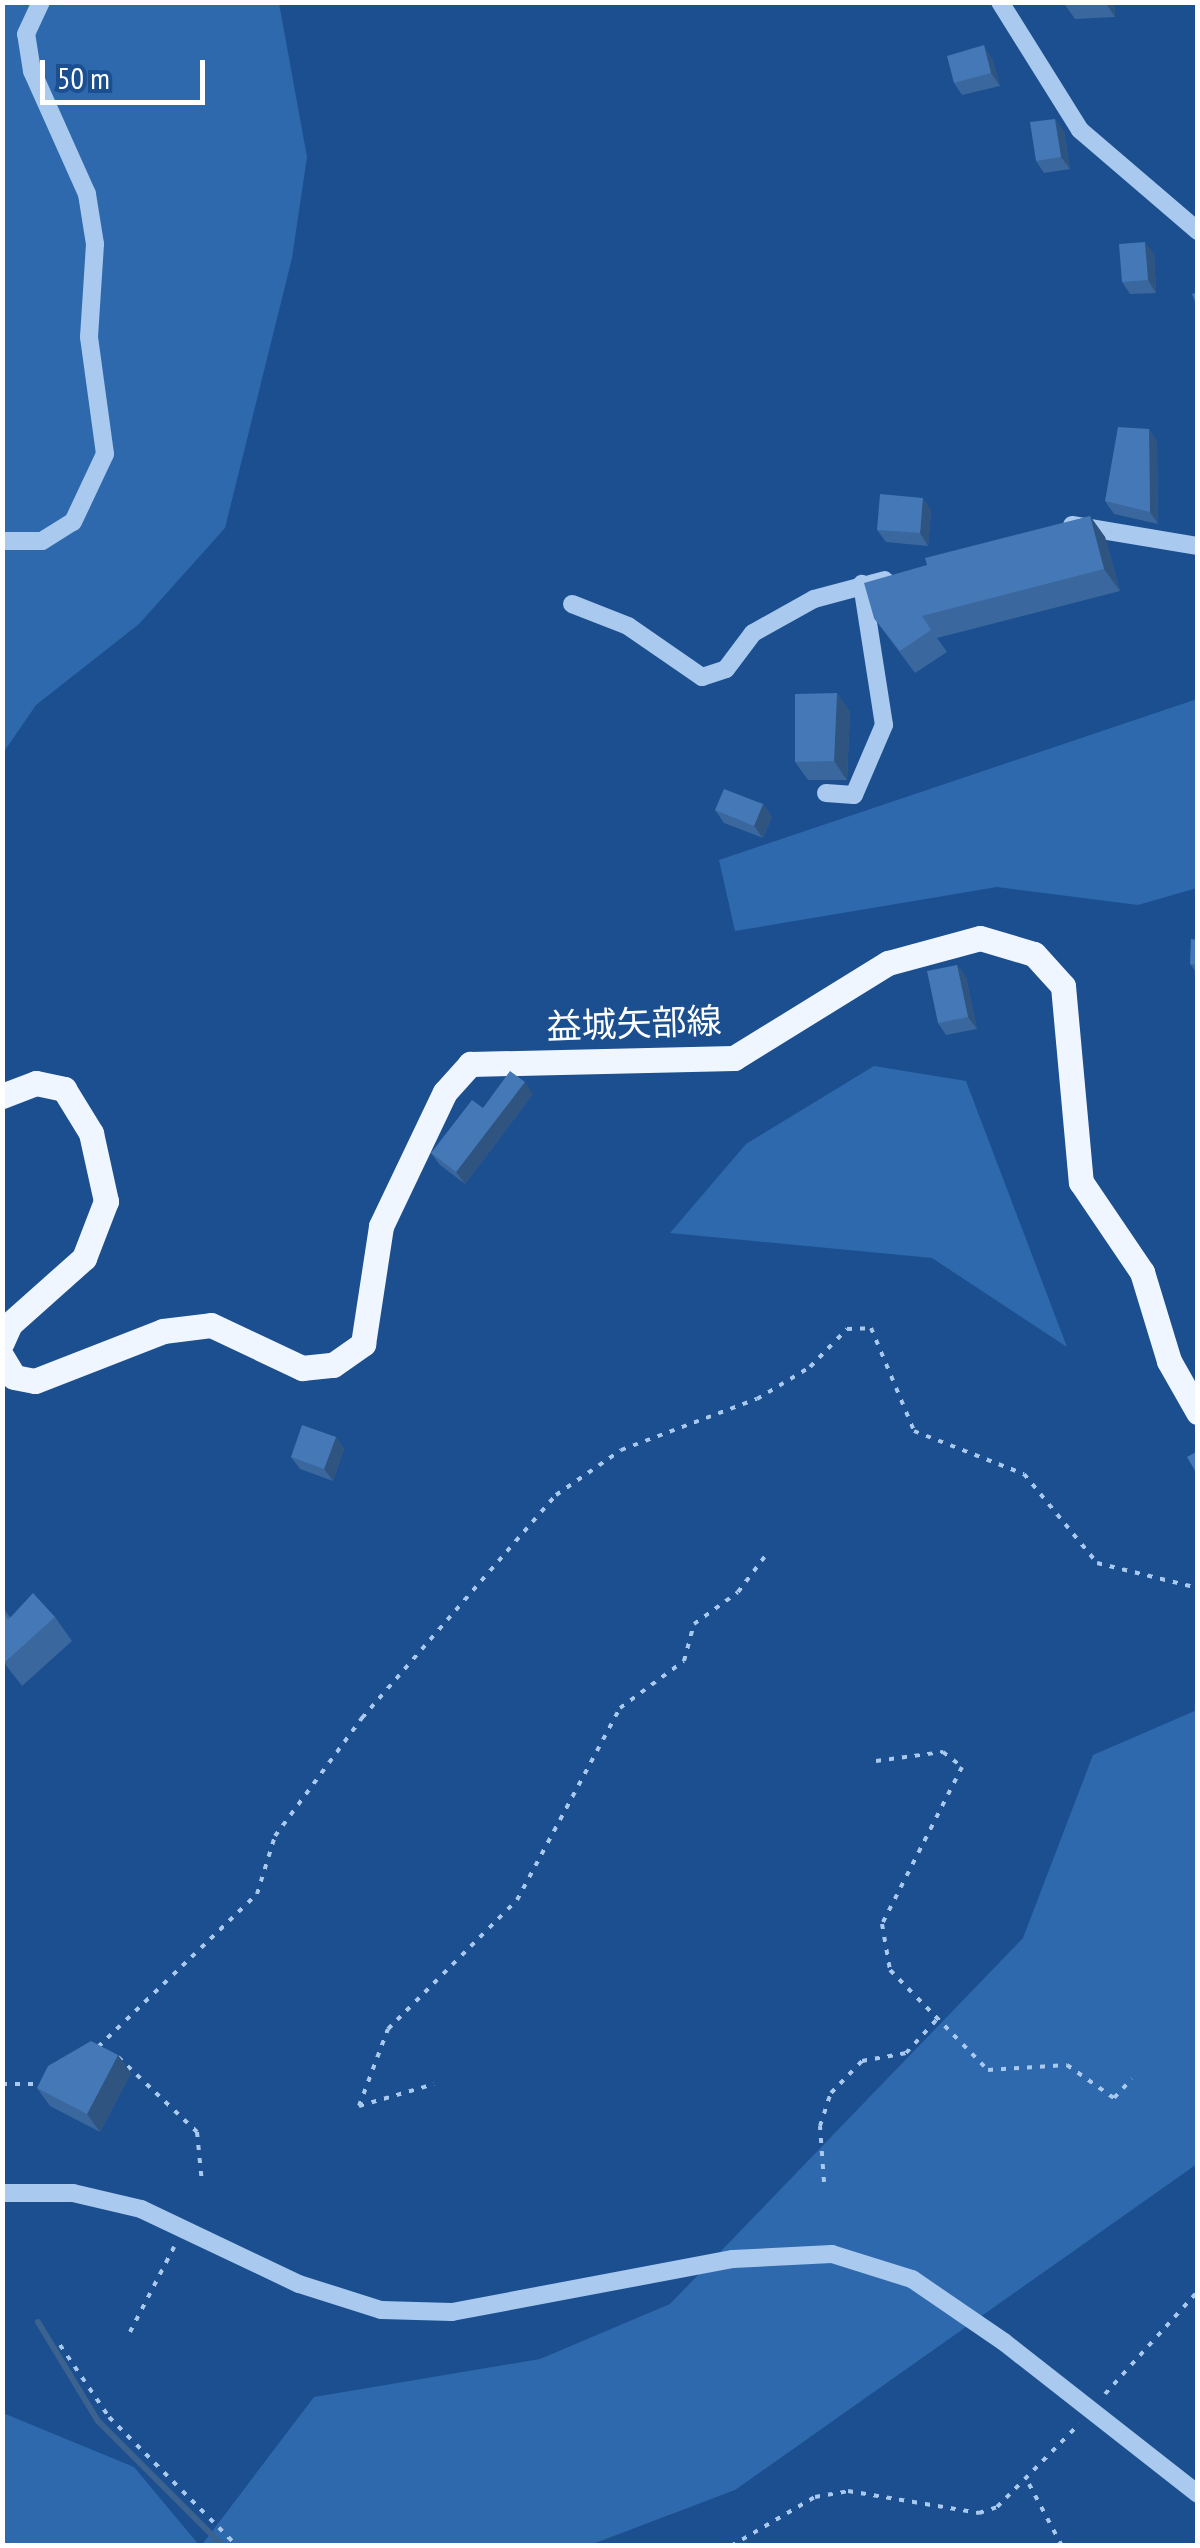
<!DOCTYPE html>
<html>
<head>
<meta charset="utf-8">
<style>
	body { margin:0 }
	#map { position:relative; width:1200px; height:2548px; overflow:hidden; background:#1b4f8f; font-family:"PT Sans Narrow","Noto Sans JP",sans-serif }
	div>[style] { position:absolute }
	.green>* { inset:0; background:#2e69ad }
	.stream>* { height:6px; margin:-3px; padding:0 3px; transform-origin:3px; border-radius:3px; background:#3c6290 }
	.path>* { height:4px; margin-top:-2px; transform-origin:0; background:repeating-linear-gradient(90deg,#a9c9ee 0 5px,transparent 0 13px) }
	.minor>* { height:18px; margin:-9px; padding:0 9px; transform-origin:9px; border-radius:9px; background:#a9c9ee }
	.major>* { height:25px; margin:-12.5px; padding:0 12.5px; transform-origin:12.5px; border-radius:12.5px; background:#f0f6ff }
	.minor-bridge>* { height:18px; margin:-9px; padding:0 9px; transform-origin:9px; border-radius:9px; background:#a9c9ee }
	.wall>* { inset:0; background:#3a679d }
	.shaded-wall>* { inset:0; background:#305480 }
	.building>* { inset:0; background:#4478b7 }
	span { translate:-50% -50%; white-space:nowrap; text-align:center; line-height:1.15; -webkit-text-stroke:8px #1b4f8f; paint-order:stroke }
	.street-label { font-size:35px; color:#fff }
	.frame { position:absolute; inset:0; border:5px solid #fff; pointer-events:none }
	.scale { position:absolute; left:40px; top:60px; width:165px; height:45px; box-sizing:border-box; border:5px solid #fff; border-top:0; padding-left:12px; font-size:30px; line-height:35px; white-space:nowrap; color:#fff; -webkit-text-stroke:8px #1b4f8f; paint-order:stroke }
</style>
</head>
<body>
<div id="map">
	<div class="green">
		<div style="clip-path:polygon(3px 3px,279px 3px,307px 157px,292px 258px,225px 528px,139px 624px,36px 705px,3px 753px)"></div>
		<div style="clip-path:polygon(1197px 699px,1197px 888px,1138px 905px,997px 887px,735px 931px,719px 860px)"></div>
		<div style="clip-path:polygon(874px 1066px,966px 1081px,1067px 1347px,932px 1258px,670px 1233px,746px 1144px)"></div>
		<div style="clip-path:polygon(1197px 1710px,1197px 2164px,735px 2490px,590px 2545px,201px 2546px,314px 2397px,540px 2359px,670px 2304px,1023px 1938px,1093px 1755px)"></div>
		<div style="clip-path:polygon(3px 2413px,134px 2467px,199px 2545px,3px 2545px)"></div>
	</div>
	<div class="stream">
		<div style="left:38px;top:2322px;width:116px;rotate:58.8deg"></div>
		<div style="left:98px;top:2421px;width:177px;rotate:45deg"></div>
	</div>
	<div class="path">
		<div style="left:876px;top:1761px;width:68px;rotate:-7.7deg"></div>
		<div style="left:943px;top:1752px;width:24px;rotate:38deg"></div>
		<div style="left:962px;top:1767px;width:176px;rotate:117deg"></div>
		<div style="left:882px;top:1924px;width:47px;rotate:80.1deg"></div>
		<div style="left:890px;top:1970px;width:140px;rotate:45.6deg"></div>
		<div style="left:988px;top:2070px;width:79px;rotate:-3.6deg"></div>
		<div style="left:1067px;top:2065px;width:57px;rotate:35.1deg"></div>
		<div style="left:1114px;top:2098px;width:26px;rotate:-47deg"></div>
		<div style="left:98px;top:2047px;width:221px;rotate:-43.9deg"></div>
		<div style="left:257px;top:1894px;width:61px;rotate:-72.8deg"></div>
		<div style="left:275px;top:1836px;width:147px;rotate:-53.6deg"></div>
		<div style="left:362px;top:1718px;width:296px;rotate:-49deg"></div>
		<div style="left:556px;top:1495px;width:79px;rotate:-34.7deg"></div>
		<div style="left:621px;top:1450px;width:145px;rotate:-20.6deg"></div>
		<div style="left:757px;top:1399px;width:62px;rotate:-31.1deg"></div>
		<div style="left:810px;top:1367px;width:53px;rotate:-45.8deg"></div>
		<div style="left:847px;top:1329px;width:24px;rotate:-2deg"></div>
		<div style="left:871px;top:1328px;width:112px;rotate:67.3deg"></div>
		<div style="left:914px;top:1431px;width:118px;rotate:21.4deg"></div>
		<div style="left:1024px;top:1474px;width:115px;rotate:50.6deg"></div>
		<div style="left:1097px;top:1563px;width:104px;rotate:13.9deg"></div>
		<div style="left:118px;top:2057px;width:109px;rotate:43.5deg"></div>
		<div style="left:197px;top:2132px;width:51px;rotate:84.4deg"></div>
		<div style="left:2px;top:2084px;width:39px"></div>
		<div style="left:359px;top:2106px;width:82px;rotate:-69.4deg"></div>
		<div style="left:388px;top:2029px;width:182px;rotate:-45deg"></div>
		<div style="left:517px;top:1900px;width:218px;rotate:-61.8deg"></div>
		<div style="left:620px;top:1708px;width:79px;rotate:-36.3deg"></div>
		<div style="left:684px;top:1661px;width:38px;rotate:-75deg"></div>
		<div style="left:694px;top:1624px;width:54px;rotate:-36deg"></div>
		<div style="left:738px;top:1592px;width:46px;rotate:-52.9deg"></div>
		<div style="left:359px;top:2106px;width:78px;rotate:-16.3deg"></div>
		<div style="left:824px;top:2182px;width:56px;rotate:-94.1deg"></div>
		<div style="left:820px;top:2126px;width:35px;rotate:-72deg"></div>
		<div style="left:831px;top:2093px;width:45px;rotate:-45.9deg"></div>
		<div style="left:862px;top:2061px;width:45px;rotate:-10.3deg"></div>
		<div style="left:906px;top:2053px;width:50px;rotate:-47.4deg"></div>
		<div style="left:130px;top:2332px;width:96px;rotate:-62.6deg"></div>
		<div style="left:60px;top:2345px;width:87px;rotate:55.8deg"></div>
		<div style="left:109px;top:2417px;width:182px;rotate:45.2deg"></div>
		<div style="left:1105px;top:2394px;width:139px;rotate:-47.9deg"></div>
		<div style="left:1029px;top:2484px;width:70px;rotate:62deg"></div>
		<div style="left:731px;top:2546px;width:97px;rotate:-30.3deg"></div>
		<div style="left:815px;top:2497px;width:34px;rotate:-10deg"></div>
		<div style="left:848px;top:2491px;width:133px;rotate:9.5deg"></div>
		<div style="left:979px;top:2513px;width:19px;rotate:-18deg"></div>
		<div style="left:997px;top:2507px;width:117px;rotate:-45.3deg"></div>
	</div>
	<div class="minor">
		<div style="left:1000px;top:2px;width:151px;rotate:58deg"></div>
		<div style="left:1080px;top:130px;width:155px;rotate:40.6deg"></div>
		<div style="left:1072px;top:525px;width:128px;rotate:9.5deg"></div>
		<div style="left:2px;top:541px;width:40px"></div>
		<div style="left:42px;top:541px;width:36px;rotate:-32deg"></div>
		<div style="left:73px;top:522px;width:75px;rotate:-64.8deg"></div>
		<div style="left:105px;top:454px;width:118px;rotate:-97.8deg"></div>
		<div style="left:89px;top:337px;width:93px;rotate:-86.3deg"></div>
		<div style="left:95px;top:244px;width:51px;rotate:-99.1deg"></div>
		<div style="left:87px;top:194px;width:135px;rotate:-114.1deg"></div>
		<div style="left:32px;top:71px;width:37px;rotate:-99deg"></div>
		<div style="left:26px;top:34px;width:35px;rotate:-65deg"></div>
		<div style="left:572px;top:604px;width:60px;rotate:21.4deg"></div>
		<div style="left:628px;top:626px;width:90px;rotate:34.6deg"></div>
		<div style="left:702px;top:677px;width:25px;rotate:-18deg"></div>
		<div style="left:726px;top:669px;width:45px;rotate:-53.1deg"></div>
		<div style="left:753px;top:633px;width:70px;rotate:-29.1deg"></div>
		<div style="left:814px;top:599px;width:73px;rotate:-15deg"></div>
		<div style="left:826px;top:793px;width:28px;rotate:4deg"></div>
		<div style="left:854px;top:795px;width:76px;rotate:-66.8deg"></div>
		<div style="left:884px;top:725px;width:143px;rotate:-98.9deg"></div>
		<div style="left:2px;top:2193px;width:71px"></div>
		<div style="left:73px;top:2193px;width:70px;rotate:13.2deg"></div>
		<div style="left:141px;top:2209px;width:175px;rotate:25.4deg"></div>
		<div style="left:299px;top:2284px;width:86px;rotate:17.6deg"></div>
		<div style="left:381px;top:2310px;width:71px;rotate:1.6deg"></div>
		<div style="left:452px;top:2312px;width:286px;rotate:-10.7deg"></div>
		<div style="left:733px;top:2259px;width:99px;rotate:-2.9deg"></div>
		<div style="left:832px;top:2254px;width:84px;rotate:17.4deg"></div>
		<div style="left:912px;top:2279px;width:112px;rotate:34.4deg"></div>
	</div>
	<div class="major">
		<div style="left:2px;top:1096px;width:36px;rotate:-21deg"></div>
		<div style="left:36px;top:1083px;width:29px;rotate:12deg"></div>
		<div style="left:64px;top:1089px;width:52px;rotate:58.5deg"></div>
		<div style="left:91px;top:1133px;width:70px;rotate:77.6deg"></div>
		<div style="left:106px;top:1201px;width:61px;rotate:111.1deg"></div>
		<div style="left:84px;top:1258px;width:99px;rotate:138.3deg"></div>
		<div style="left:10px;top:1324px;width:20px;rotate:114deg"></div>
		<div style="left:2px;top:1357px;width:23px;rotate:59deg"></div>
		<div style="left:14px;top:1377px;width:21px;rotate:11deg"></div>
		<div style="left:35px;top:1381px;width:137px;rotate:-21.3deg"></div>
		<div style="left:163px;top:1331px;width:48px;rotate:-7.1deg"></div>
		<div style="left:211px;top:1325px;width:101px;rotate:25.3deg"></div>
		<div style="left:302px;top:1368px;width:31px;rotate:-6deg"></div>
		<div style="left:333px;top:1365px;width:37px;rotate:-35deg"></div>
		<div style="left:363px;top:1344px;width:119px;rotate:-81.3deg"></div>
		<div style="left:381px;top:1226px;width:148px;rotate:-64.5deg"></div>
		<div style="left:445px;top:1092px;width:38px;rotate:-48deg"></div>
		<div style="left:470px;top:1064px;width:264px;rotate:-1.3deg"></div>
		<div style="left:734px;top:1058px;width:181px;rotate:-31.7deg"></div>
		<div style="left:888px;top:963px;width:95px;rotate:-15.2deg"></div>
		<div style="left:980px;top:938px;width:56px;rotate:16.5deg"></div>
		<div style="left:1034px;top:954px;width:43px;rotate:47.8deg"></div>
		<div style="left:1063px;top:986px;width:197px;rotate:84.8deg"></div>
		<div style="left:1081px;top:1182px;width:109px;rotate:55.9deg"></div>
		<div style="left:1142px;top:1272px;width:93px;rotate:73.1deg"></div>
		<div style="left:1169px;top:1361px;width:59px;rotate:60.4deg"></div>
	</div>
	<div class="minor-bridge">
		<div style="left:1004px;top:2342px;width:246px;rotate:38.1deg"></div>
	</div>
	<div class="wall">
		<div style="clip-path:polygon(1063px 2px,1114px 2px,1115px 17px,1075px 19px)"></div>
		<div style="clip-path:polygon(992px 58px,1000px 86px,962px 95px,954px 83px)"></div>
		<div style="clip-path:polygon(1064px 131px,1070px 169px,1044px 173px,1036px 161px)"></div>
		<div style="clip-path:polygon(1154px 254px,1156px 293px,1130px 294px,1122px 282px)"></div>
		<div style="clip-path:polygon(1149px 429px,1157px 442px,1158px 524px,1114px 514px,1105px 501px)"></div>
		<div style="clip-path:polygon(931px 510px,928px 546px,886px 542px,877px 530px)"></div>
		<div style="clip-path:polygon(1090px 516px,1105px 537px,1120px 591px,937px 638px,947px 652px,915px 673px,874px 618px,927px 565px)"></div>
		<div style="clip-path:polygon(837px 693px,850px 712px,847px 780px,808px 780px,795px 762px)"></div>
		<div style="clip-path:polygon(763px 804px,772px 817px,763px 838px,724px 823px,715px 810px)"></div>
		<div style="clip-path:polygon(1198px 940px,1198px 975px,1190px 964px)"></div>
		<div style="clip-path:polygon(957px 965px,966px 977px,977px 1029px,946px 1035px,938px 1023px)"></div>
		<div style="clip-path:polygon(533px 1094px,465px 1184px,440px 1165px,431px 1153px,483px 1108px)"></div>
		<div style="clip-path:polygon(336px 1437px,344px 1449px,333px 1481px,300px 1469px,291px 1457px)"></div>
		<div style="clip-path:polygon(2px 1606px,10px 1617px,55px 1617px,72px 1641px,22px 1686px,2px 1660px)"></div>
		<div style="clip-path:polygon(118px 2055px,131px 2073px,100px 2132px,50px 2106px,37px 2088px)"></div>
	</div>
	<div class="shaded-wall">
		<div style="clip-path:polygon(1105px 2px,1114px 2px,1115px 17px)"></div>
		<div style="clip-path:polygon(984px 45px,992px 58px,1000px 86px,991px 73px)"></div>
		<div style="clip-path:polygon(1055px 119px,1064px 131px,1070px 169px,1061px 157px)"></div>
		<div style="clip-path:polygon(1145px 242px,1154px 254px,1156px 293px,1148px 280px)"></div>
		<div style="clip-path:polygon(1149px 429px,1157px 442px,1158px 524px,1150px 512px)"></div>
		<div style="clip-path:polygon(923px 498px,931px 510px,928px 546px,920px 533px)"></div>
		<div style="clip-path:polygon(1090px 516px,1105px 537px,1120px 591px,1104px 569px)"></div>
		<div style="clip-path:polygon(837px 693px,850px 712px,847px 780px,834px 761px)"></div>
		<div style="clip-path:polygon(763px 804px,772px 817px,763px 838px,754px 826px)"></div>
		<div style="clip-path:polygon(957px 965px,966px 977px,977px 1029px,968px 1017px)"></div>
		<div style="clip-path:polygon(525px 1082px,533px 1094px,465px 1184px,456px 1172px)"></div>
		<div style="clip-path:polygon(336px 1437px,344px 1449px,333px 1481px,324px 1469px)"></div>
		<div style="clip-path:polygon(118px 2055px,131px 2073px,100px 2132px,87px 2114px)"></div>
	</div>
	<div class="building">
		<div style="clip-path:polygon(984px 45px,991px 73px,954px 83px,947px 56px)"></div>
		<div style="clip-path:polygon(1055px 119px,1061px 157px,1036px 161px,1030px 122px)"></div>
		<div style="clip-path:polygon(1145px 242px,1148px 280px,1122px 282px,1119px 244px)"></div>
		<div style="clip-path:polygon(1198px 292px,1198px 308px,1192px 294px)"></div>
		<div style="clip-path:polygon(1118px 427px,1149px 429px,1150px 512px,1105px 501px)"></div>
		<div style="clip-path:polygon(880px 494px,923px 498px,920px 533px,877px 530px)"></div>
		<div style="clip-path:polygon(1090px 516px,1104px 569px,922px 616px,931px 630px,900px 651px,874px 618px,864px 583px,927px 565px,925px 558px)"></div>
		<div style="clip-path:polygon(837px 693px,834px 761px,795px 762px,795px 694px)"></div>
		<div style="clip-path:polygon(724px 789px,763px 804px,754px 826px,715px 810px)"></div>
		<div style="clip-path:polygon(1191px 939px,1198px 940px,1198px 965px,1190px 964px)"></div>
		<div style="clip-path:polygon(957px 965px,968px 1017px,938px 1023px,927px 971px)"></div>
		<div style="clip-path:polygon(510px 1071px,525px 1082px,456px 1172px,431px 1153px,472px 1100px,483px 1108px)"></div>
		<div style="clip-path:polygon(302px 1425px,336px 1437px,324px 1469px,291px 1457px)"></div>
		<div style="clip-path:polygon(1198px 1451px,1198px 1476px,1187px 1457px)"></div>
		<div style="clip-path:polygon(33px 1593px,55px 1617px,5px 1662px,2px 1658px,2px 1609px,8px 1620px)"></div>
		<div style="clip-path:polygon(91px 2041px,118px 2055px,87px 2114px,37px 2088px,48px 2066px)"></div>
	</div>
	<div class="street-label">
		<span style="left:634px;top:1023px;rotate:-2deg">益城矢部線</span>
	</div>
	<div class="frame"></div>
	<div class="scale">50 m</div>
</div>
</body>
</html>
